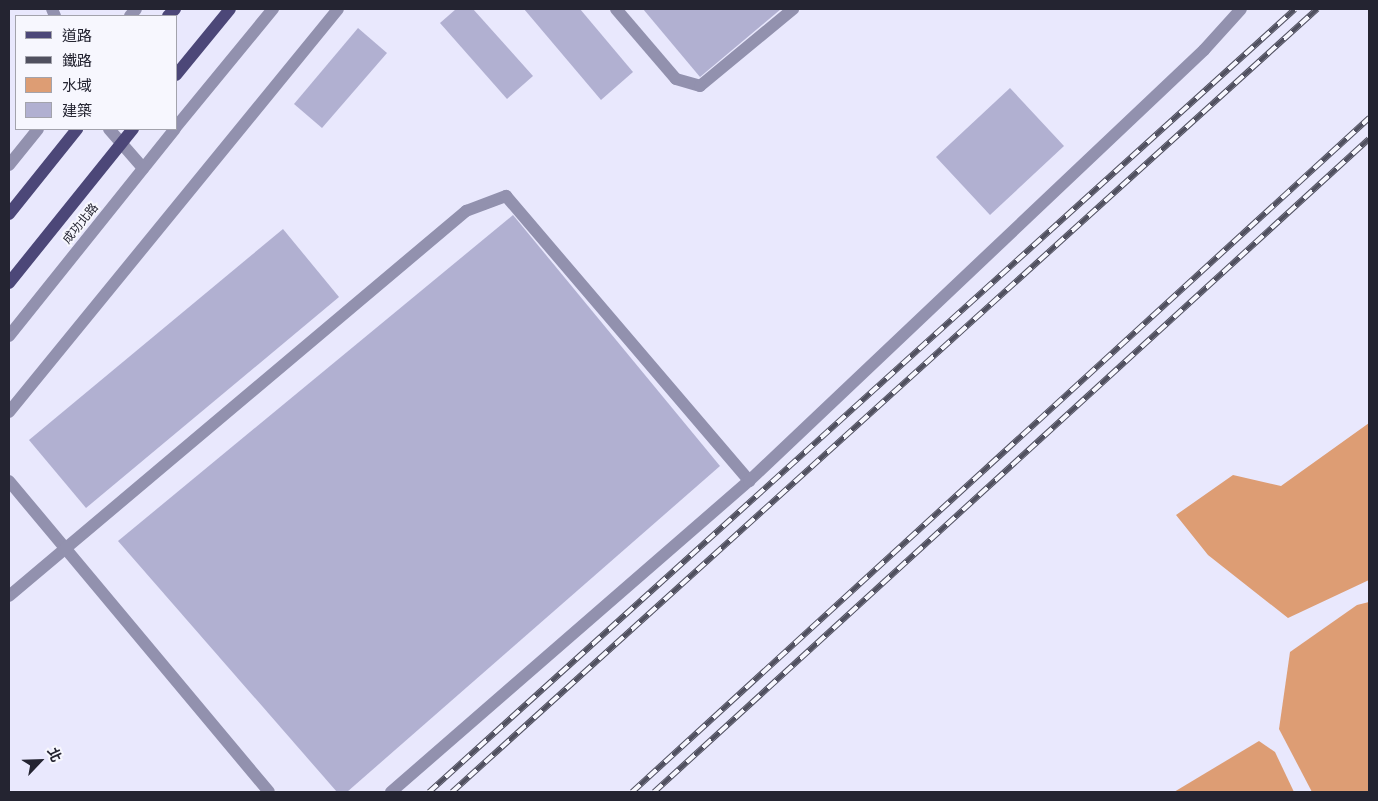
<!DOCTYPE html>
<html>
<head>
<meta charset="utf-8">
<style>
	body { margin:0 }
	#map { position:relative; width:1378px; height:801px; overflow:hidden; background:#e9e8fd; font-family:"Nunito Sans","Noto Sans TC",sans-serif }
	div>[style] { position:absolute }
	.water>* { inset:0; background:#dd9d74 }
	.building>* { inset:0; background:#b1b0d1 }
	.minor>* { height:12px; margin:-6px; padding:0 6px; transform-origin:6px; border-radius:6px; background:#9291ae }
	.major>* { height:12px; margin:-6px; padding:0 6px; transform-origin:6px; border-radius:6px; background:#4c4778 }
	.rail>* { height:5.5px; margin-top:-2.75px; transform-origin:0; background:repeating-linear-gradient(90deg,#f7f7fe 0 11px,#50505f 0 22px); box-sizing:border-box; border-block:1px solid #50505f }
	span { translate:-50% -50%; white-space:nowrap; text-align:center; line-height:1.15; -webkit-text-stroke:4px #f7f7fe; paint-order:stroke }
	.street-label { font-size:12px; color:#242431 }
	.frame { position:absolute; inset:0; border:10px solid #242431; pointer-events:none }
	.legend { position:absolute; left:15px; top:15px; width:162px; height:115px; box-sizing:border-box; background:#f7f7fe; border:1px solid #a3a3ac; margin:0; padding:6px 9px; list-style:none; font-size:15px; color:#242431 }
	.legend li { display:flex; align-items:center; gap:10px; height:25px }
	.legend b { width:25px; border:1px solid #a3a3ac }
	.north { position:absolute; left:15px; top:736px; width:50px; height:50px; -webkit-text-stroke:4px #f7f7fe; paint-order:stroke; rotate:66deg; font-size:14px; font-weight:700; line-height:20px; text-align:center; color:#242431 }
	.north::after { content:''; display:block; margin:auto; width:18px; height:22px; background:#242431; clip-path:polygon(50% 0,100% 100%,50% 72%,0 100%) }
</style>
</head>
<body>
<div id="map">
	<div class="water">
		<div style="clip-path:polygon(1369px 423px,1369px 580px,1288px 618px,1208px 555px,1176px 515px,1233px 475px,1281px 486px)"></div>
		<div style="clip-path:polygon(1369px 602px,1369px 792px,1312px 792px,1279px 729px,1290px 652px,1357px 605px)"></div>
		<div style="clip-path:polygon(1259px 741px,1275px 752px,1294px 792px,1174px 792px)"></div>
	</div>
	<div class="building">
		<div style="clip-path:polygon(456px 9px,473px 9px,533px 76px,507px 99px,440px 23px)"></div>
		<div style="clip-path:polygon(524px 9px,580px 9px,633px 72px,601px 100px)"></div>
		<div style="clip-path:polygon(643px 9px,781px 9px,700px 77px)"></div>
		<div style="clip-path:polygon(358px 28px,387px 53px,322px 128px,294px 104px)"></div>
		<div style="clip-path:polygon(1010px 88px,1064px 146px,990px 215px,936px 157px)"></div>
		<div style="clip-path:polygon(513px 215px,720px 466px,347px 792px,337px 792px,118px 541px)"></div>
		<div style="clip-path:polygon(283px 229px,339px 297px,86px 508px,29px 440px)"></div>
	</div>
	<div class="minor">
		<div style="left:52px;top:9px;width:8px;rotate:67deg"></div>
		<div style="left:616px;top:9px;width:92px;rotate:49.4deg"></div>
		<div style="left:676px;top:79px;width:25px;rotate:16deg"></div>
		<div style="left:700px;top:86px;width:121px;rotate:-39.6deg"></div>
		<div style="left:130px;top:16px;width:9px;rotate:-49deg"></div>
		<div style="left:176px;top:127px;width:153px;rotate:-50.6deg"></div>
		<div style="left:109px;top:129px;width:52px;rotate:48.9deg"></div>
		<div style="left:9px;top:165px;width:46px;rotate:-51.1deg"></div>
		<div style="left:9px;top:336px;width:265px;rotate:-51.3deg"></div>
		<div style="left:9px;top:412px;width:520px;rotate:-50.77deg"></div>
		<div style="left:9px;top:481px;width:405px;rotate:50.1deg"></div>
		<div style="left:9px;top:596px;width:598px;rotate:-40.11deg"></div>
		<div style="left:466px;top:211px;width:43px;rotate:-20.6deg"></div>
		<div style="left:506px;top:196px;width:375px;rotate:49.5deg"></div>
		<div style="left:391px;top:792px;width:474px;rotate:-41deg"></div>
		<div style="left:749px;top:481px;width:627px;rotate:-43.45deg"></div>
		<div style="left:1204px;top:50px;width:55px;rotate:-47.9deg"></div>
	</div>
	<div class="major">
		<div style="left:168px;top:16px;width:10px;rotate:-45deg"></div>
		<div style="left:176px;top:75px;width:85px;rotate:-50.7deg"></div>
		<div style="left:9px;top:214px;width:109px;rotate:-51.3deg"></div>
		<div style="left:9px;top:283px;width:198px;rotate:-51.2deg"></div>
	</div>
	<div class="rail">
		<div style="left:429px;top:792px;width:1167px;rotate:-42.12deg"></div>
		<div style="left:452px;top:792px;width:1167px;rotate:-42.15deg"></div>
		<div style="left:632px;top:792px;width:999px;rotate:-42.44deg"></div>
		<div style="left:654px;top:792px;width:968px;rotate:-42.41deg"></div>
	</div>
	<div class="street-label">
		<span style="left:81px;top:224px;rotate:-51deg">成功北路</span>
	</div>
	<div class="frame"></div>
	<ul class="legend">
	<li><b style="height:6px;background:#4c4778"></b>道路</li>
	<li><b style="height:6px;background:#50505f"></b>鐵路</li>
	<li><b style="height:14px;background:#dd9d74"></b>水域</li>
	<li><b style="height:14px;background:#b1b0d1"></b>建築</li>
	</ul>
	<div class="north">北</div>
</div>
</body>
</html>
